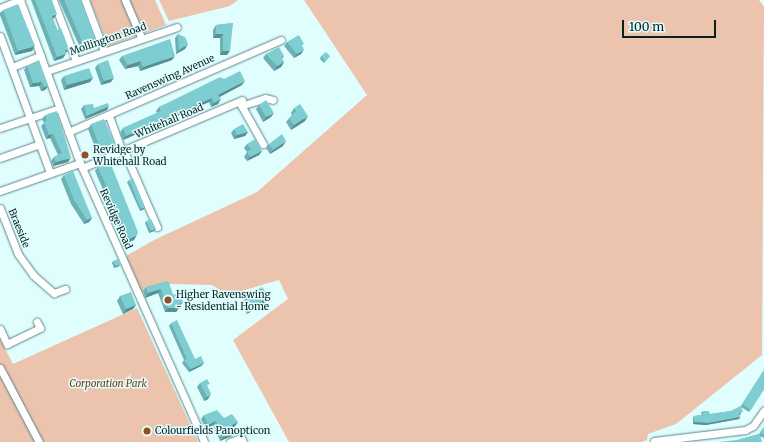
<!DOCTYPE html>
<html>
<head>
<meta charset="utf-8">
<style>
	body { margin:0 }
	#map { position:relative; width:764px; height:442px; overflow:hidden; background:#e1feff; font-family:Merriweather,serif }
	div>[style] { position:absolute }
	.green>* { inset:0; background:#ecc3ad }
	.roads { filter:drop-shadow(0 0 1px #598688) drop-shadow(0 0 1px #598688) }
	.minor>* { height:7px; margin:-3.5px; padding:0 3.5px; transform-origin:3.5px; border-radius:3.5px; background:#fff }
	.wall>* { inset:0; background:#6cb1b4 }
	.shaded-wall>* { inset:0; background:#589092 }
	.building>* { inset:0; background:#7eced1 }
	.dots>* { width:11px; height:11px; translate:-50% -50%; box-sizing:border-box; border:2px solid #e1feff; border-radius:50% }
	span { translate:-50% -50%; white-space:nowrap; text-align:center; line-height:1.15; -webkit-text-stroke:3px #e1feff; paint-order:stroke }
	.street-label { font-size:10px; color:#0d2021 }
	.poi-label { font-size:10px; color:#0d2021 }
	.left { translate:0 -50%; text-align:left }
	.park-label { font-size:10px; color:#7b3806; font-style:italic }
	.scale { position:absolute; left:622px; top:20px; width:94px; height:18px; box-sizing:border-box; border:2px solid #0d2021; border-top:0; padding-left:5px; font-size:12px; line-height:14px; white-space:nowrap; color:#0d2021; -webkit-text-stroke:3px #e1feff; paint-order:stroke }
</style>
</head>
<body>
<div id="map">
	<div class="green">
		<div style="clip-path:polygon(90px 0,155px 0,166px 25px,108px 46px)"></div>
		<div style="clip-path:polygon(159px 0,238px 0,230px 6px,169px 21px)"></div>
		<div style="clip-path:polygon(304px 0,759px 0,764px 7px,762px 355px,676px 424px,648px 434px,647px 440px,642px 442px,289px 442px,233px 340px,288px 299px,279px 280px,228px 295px,212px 285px,171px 284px,141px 292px,126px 256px,154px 240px,257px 192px,367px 95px)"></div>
		<div style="clip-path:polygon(137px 308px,198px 442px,0 442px,0 339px,13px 364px)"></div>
	</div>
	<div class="roads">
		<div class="minor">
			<div style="left:20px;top:0;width:174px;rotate:69.8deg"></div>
			<div style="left:80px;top:163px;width:305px;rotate:66deg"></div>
			<div style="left:53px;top:0;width:65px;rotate:69.3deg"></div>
			<div style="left:85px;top:0;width:54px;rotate:69.6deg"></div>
			<div style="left:125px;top:0;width:40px;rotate:66.6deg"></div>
			<div style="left:0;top:8px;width:22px;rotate:-22deg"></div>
			<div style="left:0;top:36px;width:146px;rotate:69.9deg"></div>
			<div style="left:12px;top:67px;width:31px;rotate:-22deg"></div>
			<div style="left:47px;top:71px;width:137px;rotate:-18.7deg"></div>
			<div style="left:239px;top:103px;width:5px;rotate:22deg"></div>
			<div style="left:244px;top:105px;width:22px;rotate:-18deg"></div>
			<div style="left:265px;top:98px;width:8px;rotate:14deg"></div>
			<div style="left:241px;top:105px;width:45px;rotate:60.6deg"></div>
			<div style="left:109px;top:116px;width:38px;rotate:70deg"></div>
			<div style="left:0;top:128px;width:63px;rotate:-18.4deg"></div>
			<div style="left:68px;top:132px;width:232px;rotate:-23.4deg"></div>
			<div style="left:124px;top:151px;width:83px;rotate:66.5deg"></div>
			<div style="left:0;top:158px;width:42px;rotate:-19.3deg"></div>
			<div style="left:82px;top:168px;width:174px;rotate:-23deg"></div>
			<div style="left:0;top:191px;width:85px;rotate:-19.3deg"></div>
			<div style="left:0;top:208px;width:49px;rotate:68.6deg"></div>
			<div style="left:18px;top:254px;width:26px;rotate:54deg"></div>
			<div style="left:33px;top:275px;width:28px;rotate:41deg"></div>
			<div style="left:54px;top:293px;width:12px;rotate:-20deg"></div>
			<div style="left:0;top:329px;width:17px;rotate:65deg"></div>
			<div style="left:7px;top:344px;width:37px;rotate:-26deg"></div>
			<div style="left:40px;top:328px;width:7px;rotate:-117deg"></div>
			<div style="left:0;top:368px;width:84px;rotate:62.2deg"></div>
			<div style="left:654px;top:441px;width:92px;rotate:-6.9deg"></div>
			<div style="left:745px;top:430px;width:9px;rotate:-27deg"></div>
			<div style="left:753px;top:426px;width:19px;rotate:-55deg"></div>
			<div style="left:230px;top:442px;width:12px;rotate:-20deg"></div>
			<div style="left:241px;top:438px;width:4px;rotate:63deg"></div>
		</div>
	</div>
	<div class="wall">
		<div style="clip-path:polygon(31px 0,52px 0,54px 18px,53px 19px,66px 53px,63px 58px,54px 61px)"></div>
		<div style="clip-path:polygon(59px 0,81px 0,97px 43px,94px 47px,81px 50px)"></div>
		<div style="clip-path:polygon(3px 10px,32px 51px,15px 55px,0 15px,0 14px)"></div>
		<div style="clip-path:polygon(233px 23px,227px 55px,220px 55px,220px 38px,213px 38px,213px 30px,216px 25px)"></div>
		<div style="clip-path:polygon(178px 34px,185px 49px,176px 54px,175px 38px)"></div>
		<div style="clip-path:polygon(287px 42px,302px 46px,301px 54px,294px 58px,284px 46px)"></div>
		<div style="clip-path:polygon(266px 54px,284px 56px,282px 59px,284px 62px,281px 67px,274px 71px,263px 58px)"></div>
		<div style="clip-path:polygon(122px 56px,172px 60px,140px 71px,138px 66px,125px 69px,119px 60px)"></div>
		<div style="clip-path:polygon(321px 56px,330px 56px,324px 63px,320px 59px)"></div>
		<div style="clip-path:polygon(98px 64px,111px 82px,101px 85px,95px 68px)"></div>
		<div style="clip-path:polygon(27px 66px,48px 86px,45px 90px,41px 91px,39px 86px,30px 87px,24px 70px)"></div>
		<div style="clip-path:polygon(64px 76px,93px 78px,90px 82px,64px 90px,61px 80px)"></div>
		<div style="clip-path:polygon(161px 77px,168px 82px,167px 84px,162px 86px,160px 79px)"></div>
		<div style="clip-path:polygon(224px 79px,242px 85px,220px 97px,218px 104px,211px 107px,209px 102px,123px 140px,120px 133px,123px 128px,157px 113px,156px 111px,159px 107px)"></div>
		<div style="clip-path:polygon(84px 105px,94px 108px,107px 110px,85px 119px,81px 109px)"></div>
		<div style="clip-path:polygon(259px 105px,271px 117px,263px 122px,256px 109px)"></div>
		<div style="clip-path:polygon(294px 108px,305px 121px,291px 130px,286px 122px,292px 115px,291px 113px)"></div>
		<div style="clip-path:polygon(45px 115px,68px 162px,53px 166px,51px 161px,54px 157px,58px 155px,50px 138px,46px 139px,41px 126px,44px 123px,42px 119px)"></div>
		<div style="clip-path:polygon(91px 124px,112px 149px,98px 155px,88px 129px)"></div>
		<div style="clip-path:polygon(234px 129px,248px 132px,245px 136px,234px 139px,231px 133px)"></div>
		<div style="clip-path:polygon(247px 144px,262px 151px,259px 155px,247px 161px,244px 157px,247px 152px,244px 148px)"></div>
		<div style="clip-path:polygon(269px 144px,283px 146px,270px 154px,266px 148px)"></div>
		<div style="clip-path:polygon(98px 167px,134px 240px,126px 243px,95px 171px)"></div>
		<div style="clip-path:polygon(64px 175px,92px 218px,89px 222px,84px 224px,71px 204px,61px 179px)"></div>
		<div style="clip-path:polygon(129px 180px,144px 209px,140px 211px,127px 182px)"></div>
		<div style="clip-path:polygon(146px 221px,156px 229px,154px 231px,149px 233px,145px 223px)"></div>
		<div style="clip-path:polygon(113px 261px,119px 266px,114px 268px,112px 263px)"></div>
		<div style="clip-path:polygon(168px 281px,173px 295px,180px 306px,178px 307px,179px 308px,176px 312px,165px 312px,158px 293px,145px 298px,143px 291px,146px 287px)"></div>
		<div style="clip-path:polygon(120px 296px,136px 305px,133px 309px,123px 314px,117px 301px)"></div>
		<div style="clip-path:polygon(246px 297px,269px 297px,264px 303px,247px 314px,241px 303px)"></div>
		<div style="clip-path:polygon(171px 323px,195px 359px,204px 363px,201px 366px,189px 372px,182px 363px,184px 360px,169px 326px)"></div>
		<div style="clip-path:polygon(764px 370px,764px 389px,749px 412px,741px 407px,741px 414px,740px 415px,740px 417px,739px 419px,706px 425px,693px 424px,693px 418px,694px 416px,702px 415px,701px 413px,703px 411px,710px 414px,731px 411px,741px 406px)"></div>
		<div style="clip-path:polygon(200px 383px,207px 387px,208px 399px,204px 401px,197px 387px)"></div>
		<div style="clip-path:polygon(204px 415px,224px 418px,238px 422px,235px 426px,233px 427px,232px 436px,220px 441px,213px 425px,206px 429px,201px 419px)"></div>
		<div style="clip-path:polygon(764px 427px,764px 438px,760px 436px,737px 440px,759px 434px)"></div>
	</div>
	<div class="shaded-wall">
		<div style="clip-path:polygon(57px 14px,54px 18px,49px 20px,52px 16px)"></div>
		<div style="clip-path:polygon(216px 34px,223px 34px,220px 38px,213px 38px)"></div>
		<div style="clip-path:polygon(97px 43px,94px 47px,81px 50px,84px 46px)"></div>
		<div style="clip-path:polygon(188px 44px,185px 49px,176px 54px,179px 50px)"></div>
		<div style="clip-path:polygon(35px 46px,32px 51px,15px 55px,18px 51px)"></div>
		<div style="clip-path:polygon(69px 49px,66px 53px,65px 50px)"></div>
		<div style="clip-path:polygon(304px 50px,301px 54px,294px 58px,297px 54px)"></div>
		<div style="clip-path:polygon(223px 51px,230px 51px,227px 55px,220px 55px)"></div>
		<div style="clip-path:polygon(66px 54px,63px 58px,54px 61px,57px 57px)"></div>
		<div style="clip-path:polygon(175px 56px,172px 60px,140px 71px,143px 67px)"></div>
		<div style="clip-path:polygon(141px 61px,138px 66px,125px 69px,128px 65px)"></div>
		<div style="clip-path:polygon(284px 62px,281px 67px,274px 71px,277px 66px)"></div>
		<div style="clip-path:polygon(93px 78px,90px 82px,64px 90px,67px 85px)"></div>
		<div style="clip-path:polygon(114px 78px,111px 82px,101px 85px,104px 81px)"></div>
		<div style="clip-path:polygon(245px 81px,242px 85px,215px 99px,218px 95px)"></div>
		<div style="clip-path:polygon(42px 82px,39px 86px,30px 87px,33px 83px)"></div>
		<div style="clip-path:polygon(168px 82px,167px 84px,162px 86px,163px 84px)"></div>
		<div style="clip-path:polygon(48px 86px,45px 90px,41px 91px,44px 87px)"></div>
		<div style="clip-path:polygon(212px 98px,209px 102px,123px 140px,126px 136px)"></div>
		<div style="clip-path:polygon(221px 99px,218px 104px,211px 107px,214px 103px)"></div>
		<div style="clip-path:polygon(109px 106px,107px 110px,85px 119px,87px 116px)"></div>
		<div style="clip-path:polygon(274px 113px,271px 117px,263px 122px,266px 117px)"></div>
		<div style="clip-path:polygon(308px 116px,305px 121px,291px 130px,294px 125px)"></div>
		<div style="clip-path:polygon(248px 132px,245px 136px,234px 139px,237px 135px)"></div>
		<div style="clip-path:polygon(53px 134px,50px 138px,46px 139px,49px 135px)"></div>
		<div style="clip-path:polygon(286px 141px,283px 146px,270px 154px,273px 150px)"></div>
		<div style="clip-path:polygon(115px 145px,112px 149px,98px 155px,101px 150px)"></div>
		<div style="clip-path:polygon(262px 151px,259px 155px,247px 161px,250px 157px)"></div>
		<div style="clip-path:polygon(71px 158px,68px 162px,53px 166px,56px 162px)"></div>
		<div style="clip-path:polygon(145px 207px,144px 209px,140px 211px,141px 209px)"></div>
		<div style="clip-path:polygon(92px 218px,89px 222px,84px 224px,87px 220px)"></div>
		<div style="clip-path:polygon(156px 229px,154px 231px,149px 233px,151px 231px)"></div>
		<div style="clip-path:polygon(137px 235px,134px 240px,126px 243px,129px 239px)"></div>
		<div style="clip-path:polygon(121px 264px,119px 266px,114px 268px,116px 266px)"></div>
		<div style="clip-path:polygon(161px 289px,158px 293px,145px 298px,148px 293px)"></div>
		<div style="clip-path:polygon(269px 297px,264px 303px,247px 314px,252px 307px)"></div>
		<div style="clip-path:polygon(183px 302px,180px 306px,175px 308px,179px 308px,176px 312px,165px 312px,168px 308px)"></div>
		<div style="clip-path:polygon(136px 305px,133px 309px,123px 314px,126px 309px)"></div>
		<div style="clip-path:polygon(204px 363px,201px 366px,189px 372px,191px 369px)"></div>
		<div style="clip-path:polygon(211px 394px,208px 399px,204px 401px,207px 397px)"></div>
		<div style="clip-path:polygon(740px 417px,739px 419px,706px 425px,693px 424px,695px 422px)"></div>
		<div style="clip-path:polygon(216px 421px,213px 425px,206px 429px,208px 425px)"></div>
		<div style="clip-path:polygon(238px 422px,235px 426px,230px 429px,232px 425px)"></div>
		<div style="clip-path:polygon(235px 432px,232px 436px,220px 441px,223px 437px)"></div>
	</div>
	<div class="building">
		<div style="clip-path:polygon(35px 0,52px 0,57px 14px,52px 16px,57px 30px,61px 28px,69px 49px,65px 50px,66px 54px,57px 57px)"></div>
		<div style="clip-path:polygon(64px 0,81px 0,97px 43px,84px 46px)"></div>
		<div style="clip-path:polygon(18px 4px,35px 46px,18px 51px,3px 10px)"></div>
		<div style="clip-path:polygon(233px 23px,230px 51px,223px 51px,223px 34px,216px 34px,216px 25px)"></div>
		<div style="clip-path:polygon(178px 34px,185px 37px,188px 44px,179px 50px)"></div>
		<div style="clip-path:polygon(299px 35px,304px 44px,302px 45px,304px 50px,297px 54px,287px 42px)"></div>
		<div style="clip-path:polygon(170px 39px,175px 56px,143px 67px,141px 61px,128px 65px,122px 56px)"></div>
		<div style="clip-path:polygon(279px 47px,284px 56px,281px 57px,284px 62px,277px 66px,266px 54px)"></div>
		<div style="clip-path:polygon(326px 52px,330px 56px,325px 61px,321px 56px)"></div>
		<div style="clip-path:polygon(39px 60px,48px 86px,44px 87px,42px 82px,33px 83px,27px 66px)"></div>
		<div style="clip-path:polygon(108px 60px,114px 78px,104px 81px,98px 64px)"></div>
		<div style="clip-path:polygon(89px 68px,93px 78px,67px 85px,64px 76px)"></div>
		<div style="clip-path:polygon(240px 71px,245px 81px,218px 95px,221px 99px,214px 103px,212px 98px,126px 136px,123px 128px,161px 111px,159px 107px,220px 77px,224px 79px)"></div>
		<div style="clip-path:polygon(166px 75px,168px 82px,163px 84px,161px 77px)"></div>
		<div style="clip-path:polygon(266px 100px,274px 113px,266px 117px,259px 105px)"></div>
		<div style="clip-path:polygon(108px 103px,109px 106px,87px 116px,84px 105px,93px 104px,94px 108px)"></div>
		<div style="clip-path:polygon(300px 104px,308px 116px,294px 125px,289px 118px,296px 111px,294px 108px)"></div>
		<div style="clip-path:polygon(57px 111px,71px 158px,56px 162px,54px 157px,62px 153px,53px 134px,49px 135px,44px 122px,47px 121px,45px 115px)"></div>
		<div style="clip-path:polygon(104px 119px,115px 145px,101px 150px,91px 124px)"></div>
		<div style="clip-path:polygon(243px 124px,248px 132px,237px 135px,234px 129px)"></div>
		<div style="clip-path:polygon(282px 134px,286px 141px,273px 150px,269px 144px)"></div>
		<div style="clip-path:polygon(255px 139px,262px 151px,250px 157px,247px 152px,251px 149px,247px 144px)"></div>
		<div style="clip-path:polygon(110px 162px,138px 232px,137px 235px,129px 239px,98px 167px)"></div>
		<div style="clip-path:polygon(73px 171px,92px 218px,87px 220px,74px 200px,64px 175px)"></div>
		<div style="clip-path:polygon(133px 178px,145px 207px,141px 209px,129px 180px)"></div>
		<div style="clip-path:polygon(151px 219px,156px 229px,151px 231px,146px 221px)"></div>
		<div style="clip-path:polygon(118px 259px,121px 264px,116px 266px,113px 261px)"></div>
		<div style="clip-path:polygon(168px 281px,173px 295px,178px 293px,181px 296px,183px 302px,177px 304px,179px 308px,168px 308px,161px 289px,148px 293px,146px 287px)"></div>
		<div style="clip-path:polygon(262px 287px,269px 297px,252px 307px,246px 297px)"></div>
		<div style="clip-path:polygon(131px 292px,136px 305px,126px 309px,120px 296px)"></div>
		<div style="clip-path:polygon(177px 320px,195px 359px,201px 356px,204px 363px,191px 369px,184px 360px,187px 359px,171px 323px)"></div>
		<div style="clip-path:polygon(764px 370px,764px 389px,751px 410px,742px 404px)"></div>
		<div style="clip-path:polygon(207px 379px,210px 384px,207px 385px,211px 394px,207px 397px,200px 383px)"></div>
		<div style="clip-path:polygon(741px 406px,743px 412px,739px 413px,740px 417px,708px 423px,695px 422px,694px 416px,703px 415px,703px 411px,709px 411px,710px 414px,731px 411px)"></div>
		<div style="clip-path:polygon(217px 410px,224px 418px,232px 414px,238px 422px,232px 425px,235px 432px,223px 437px,216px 421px,208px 425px,204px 415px)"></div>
		<div style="clip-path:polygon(764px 427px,764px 435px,760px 432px)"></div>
		<div style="clip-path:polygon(760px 434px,762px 442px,718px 442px,737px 440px)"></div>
	</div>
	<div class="dots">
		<div style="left:85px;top:155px;background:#924d23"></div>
		<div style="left:168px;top:300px;background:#924d23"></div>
		<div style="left:147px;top:431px;background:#924d23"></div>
	</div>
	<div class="street-label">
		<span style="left:108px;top:39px;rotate:-19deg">Mollington Road</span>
		<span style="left:170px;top:77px;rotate:-24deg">Ravenswing Avenue</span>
		<span style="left:169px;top:121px;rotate:-23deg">Whitehall Road</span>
		<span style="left:116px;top:219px;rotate:66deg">Revidge Road</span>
		<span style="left:19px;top:228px;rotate:68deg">Braeside</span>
	</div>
	<div class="poi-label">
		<span class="left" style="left:93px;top:155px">Revidge by<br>Whitehall Road</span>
		<span class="left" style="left:176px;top:300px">Higher Ravenswing<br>- Residential Home</span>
		<span class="left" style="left:155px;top:431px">Colourfields Panopticon</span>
	</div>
	<div class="park-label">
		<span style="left:108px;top:384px">Corporation Park</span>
	</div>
	<div class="scale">100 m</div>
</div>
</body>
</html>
